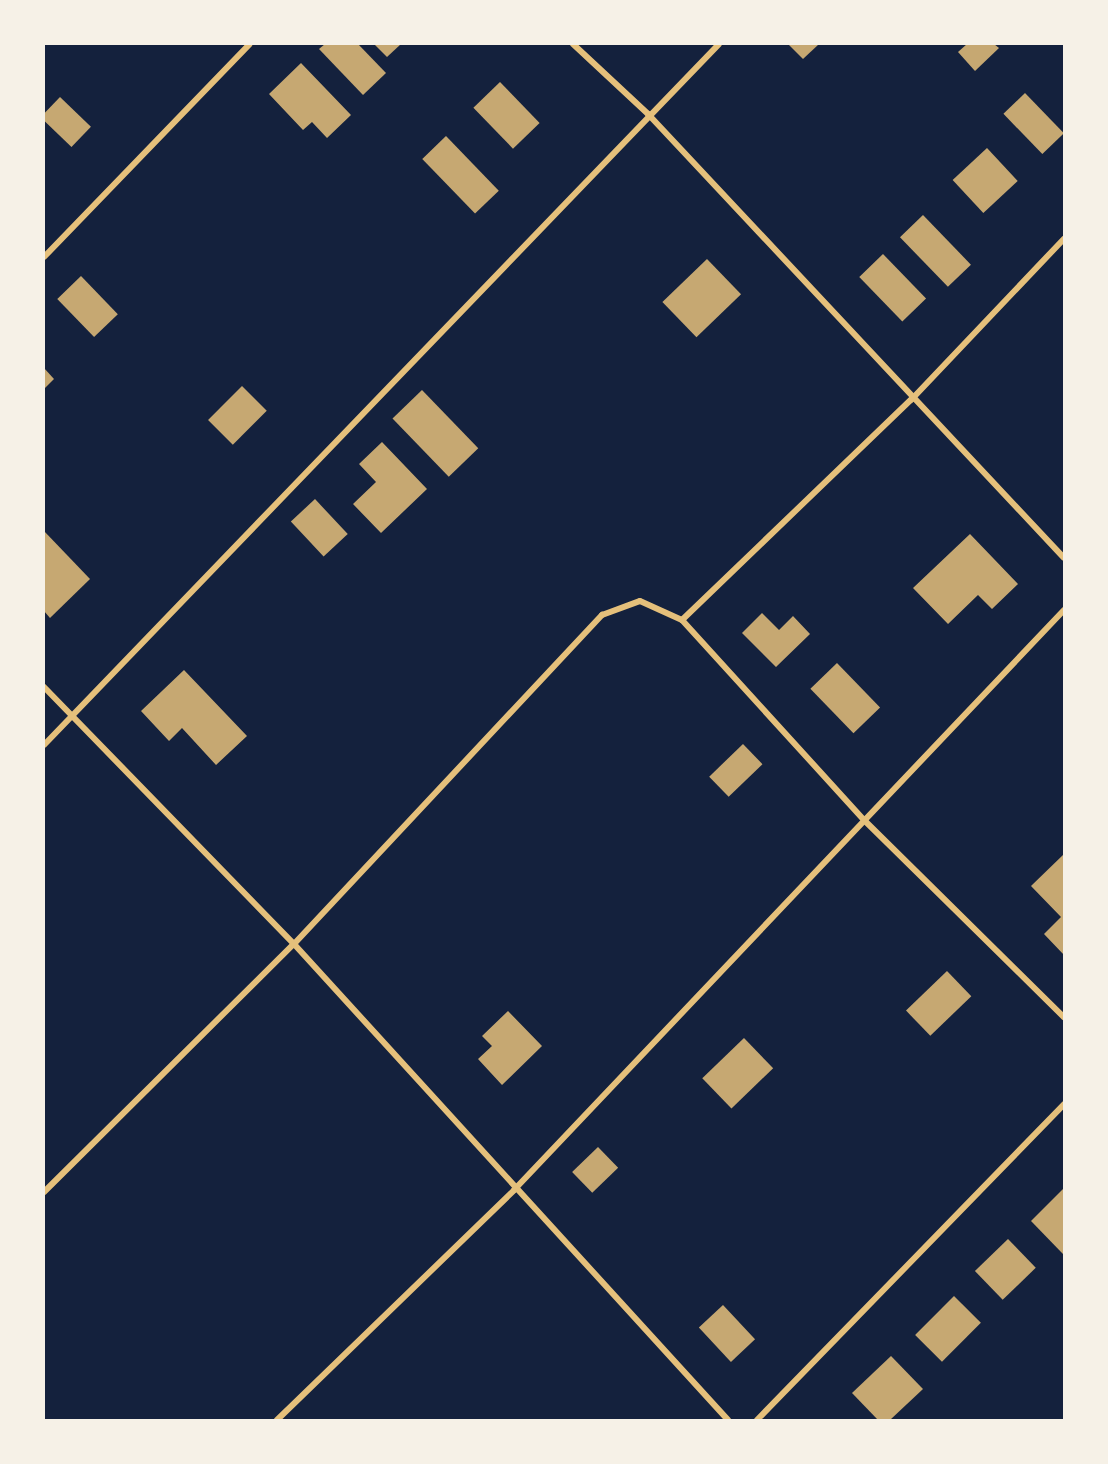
<!DOCTYPE html>
<html>
<head>
<meta charset="utf-8">
<style>
	body { margin:0 }
	#map { position:relative; width:1108px; height:1464px; overflow:hidden; background:#14213d; font-family:"Archivo Narrow",sans-serif }
	div>[style] { position:absolute }
	.building>* { inset:0; background:#c6a872; transform-origin:0 0 }
	.minor>* { height:6px; margin:-3px; padding:0 3px; transform-origin:3px; border-radius:3px; background:#e5c07b }
	span { translate:-50% -50%; white-space:nowrap; text-align:center; line-height:1.15; -webkit-text-stroke:4.5px #f6f1e7; paint-order:stroke }
	.frame { position:absolute; inset:0; border:45px solid #f6f1e7; pointer-events:none }
</style>
</head>
<body>
<div id="map">
	<div class="building">
		<div style="clip-path:polygon(325px 44px,358px 44px,386px 73px,363px 95px,319px 49px)"></div>
		<div style="clip-path:polygon(374px 44px,401px 44px,387px 57px)"></div>
		<div style="clip-path:polygon(788px 44px,819px 44px,803px 59px)"></div>
		<div style="clip-path:polygon(967px 44px,994px 44px,999px 48px,975px 71px,958px 52px)"></div>
		<div style="clip-path:polygon(301px 63px,351px 115px,327px 138px,312px 122px,303px 130px,269px 94px)"></div>
		<div style="left:500px;top:82px;width:57px;height:37px;rotate:46deg"></div>
		<div style="left:1025px;top:93px;width:56px;height:30px;rotate:46deg"></div>
		<div style="left:60px;top:97px;width:43px;height:28px;rotate:44deg"></div>
		<div style="left:446px;top:136px;width:76px;height:33px;rotate:46deg"></div>
		<div style="left:987px;top:148px;width:45px;height:47px;rotate:47deg"></div>
		<div style="left:923px;top:215px;width:69px;height:32px;rotate:46deg"></div>
		<div style="left:883px;top:254px;width:62px;height:33px;rotate:46deg"></div>
		<div style="left:707px;top:259px;width:49px;height:62px;rotate:46deg"></div>
		<div style="left:81px;top:276px;width:53px;height:33px;rotate:46deg"></div>
		<div style="clip-path:polygon(44px 368px,54px 379px,44px 389px)"></div>
		<div style="left:242px;top:386px;width:35px;height:48px;rotate:45deg"></div>
		<div style="left:422px;top:390px;width:81px;height:41px;rotate:46deg"></div>
		<div style="clip-path:polygon(382px 442px,427px 489px,381px 533px,353px 504px,376px 482px,359px 464px)"></div>
		<div style="left:315px;top:499px;width:48px;height:33px;rotate:47deg"></div>
		<div style="clip-path:polygon(44px 531px,90px 579px,50px 618px,44px 611px)"></div>
		<div style="clip-path:polygon(970px 534px,1018px 584px,992px 609px,978px 595px,948px 624px,913px 588px)"></div>
		<div style="clip-path:polygon(762px 613px,779px 630px,793px 616px,810px 634px,776px 667px,742px 633px)"></div>
		<div style="left:837px;top:663px;width:62px;height:37px;rotate:46deg"></div>
		<div style="clip-path:polygon(184px 670px,247px 736px,216px 765px,182px 728px,169px 741px,141px 711px)"></div>
		<div style="left:743px;top:744px;width:28px;height:47px;rotate:46deg"></div>
		<div style="clip-path:polygon(1064px 854px,1064px 955px,1044px 934px,1061px 917px,1031px 886px)"></div>
		<div style="left:947px;top:971px;width:35px;height:57px;rotate:46deg"></div>
		<div style="clip-path:polygon(508px 1011px,542px 1046px,502px 1085px,478px 1059px,492px 1046px,482px 1036px)"></div>
		<div style="left:744px;top:1038px;width:42px;height:58px;rotate:46deg"></div>
		<div style="left:598px;top:1147px;width:29px;height:36px;rotate:46deg"></div>
		<div style="clip-path:polygon(1064px 1188px,1064px 1253px,1063px 1254px,1031px 1221px)"></div>
		<div style="left:1008px;top:1239px;width:40px;height:46px;rotate:46deg"></div>
		<div style="left:954px;top:1296px;width:38px;height:55px;rotate:45deg"></div>
		<div style="left:723px;top:1305px;width:47px;height:33px;rotate:47deg"></div>
		<div style="clip-path:polygon(891px 1356px,923px 1389px,890px 1420px,878px 1420px,852px 1393px)"></div>
	</div>
	<div class="minor">
		<div style="left:573px;top:44px;width:103px;rotate:43deg"></div>
		<div style="left:648px;top:114px;width:608px;rotate:46.86deg"></div>
		<div style="left:44px;top:257px;width:296px;rotate:-46deg"></div>
		<div style="left:682px;top:620px;width:270px;rotate:47.7deg"></div>
		<div style="left:864px;top:820px;width:281px;rotate:44.6deg"></div>
		<div style="left:44px;top:687px;width:359px;rotate:45.8deg"></div>
		<div style="left:294px;top:944px;width:644px;rotate:47.64deg"></div>
		<div style="left:44px;top:745px;width:973px;rotate:-46.08deg"></div>
		<div style="left:44px;top:1192px;width:352px;rotate:-44.8deg"></div>
		<div style="left:294px;top:944px;width:451px;rotate:-46.9deg"></div>
		<div style="left:602px;top:615px;width:40px;rotate:-20.2deg"></div>
		<div style="left:640px;top:601px;width:46px;rotate:24.3deg"></div>
		<div style="left:682px;top:620px;width:318px;rotate:-43.9deg"></div>
		<div style="left:911px;top:400px;width:222px;rotate:-46.5deg"></div>
		<div style="left:277px;top:1420px;width:330px;rotate:-44.1deg"></div>
		<div style="left:514px;top:1190px;width:799px;rotate:-46.52deg"></div>
		<div style="left:757px;top:1420px;width:441px;rotate:-45.8deg"></div>
	</div>
	<div class="frame"></div>
</div>
</body>
</html>
